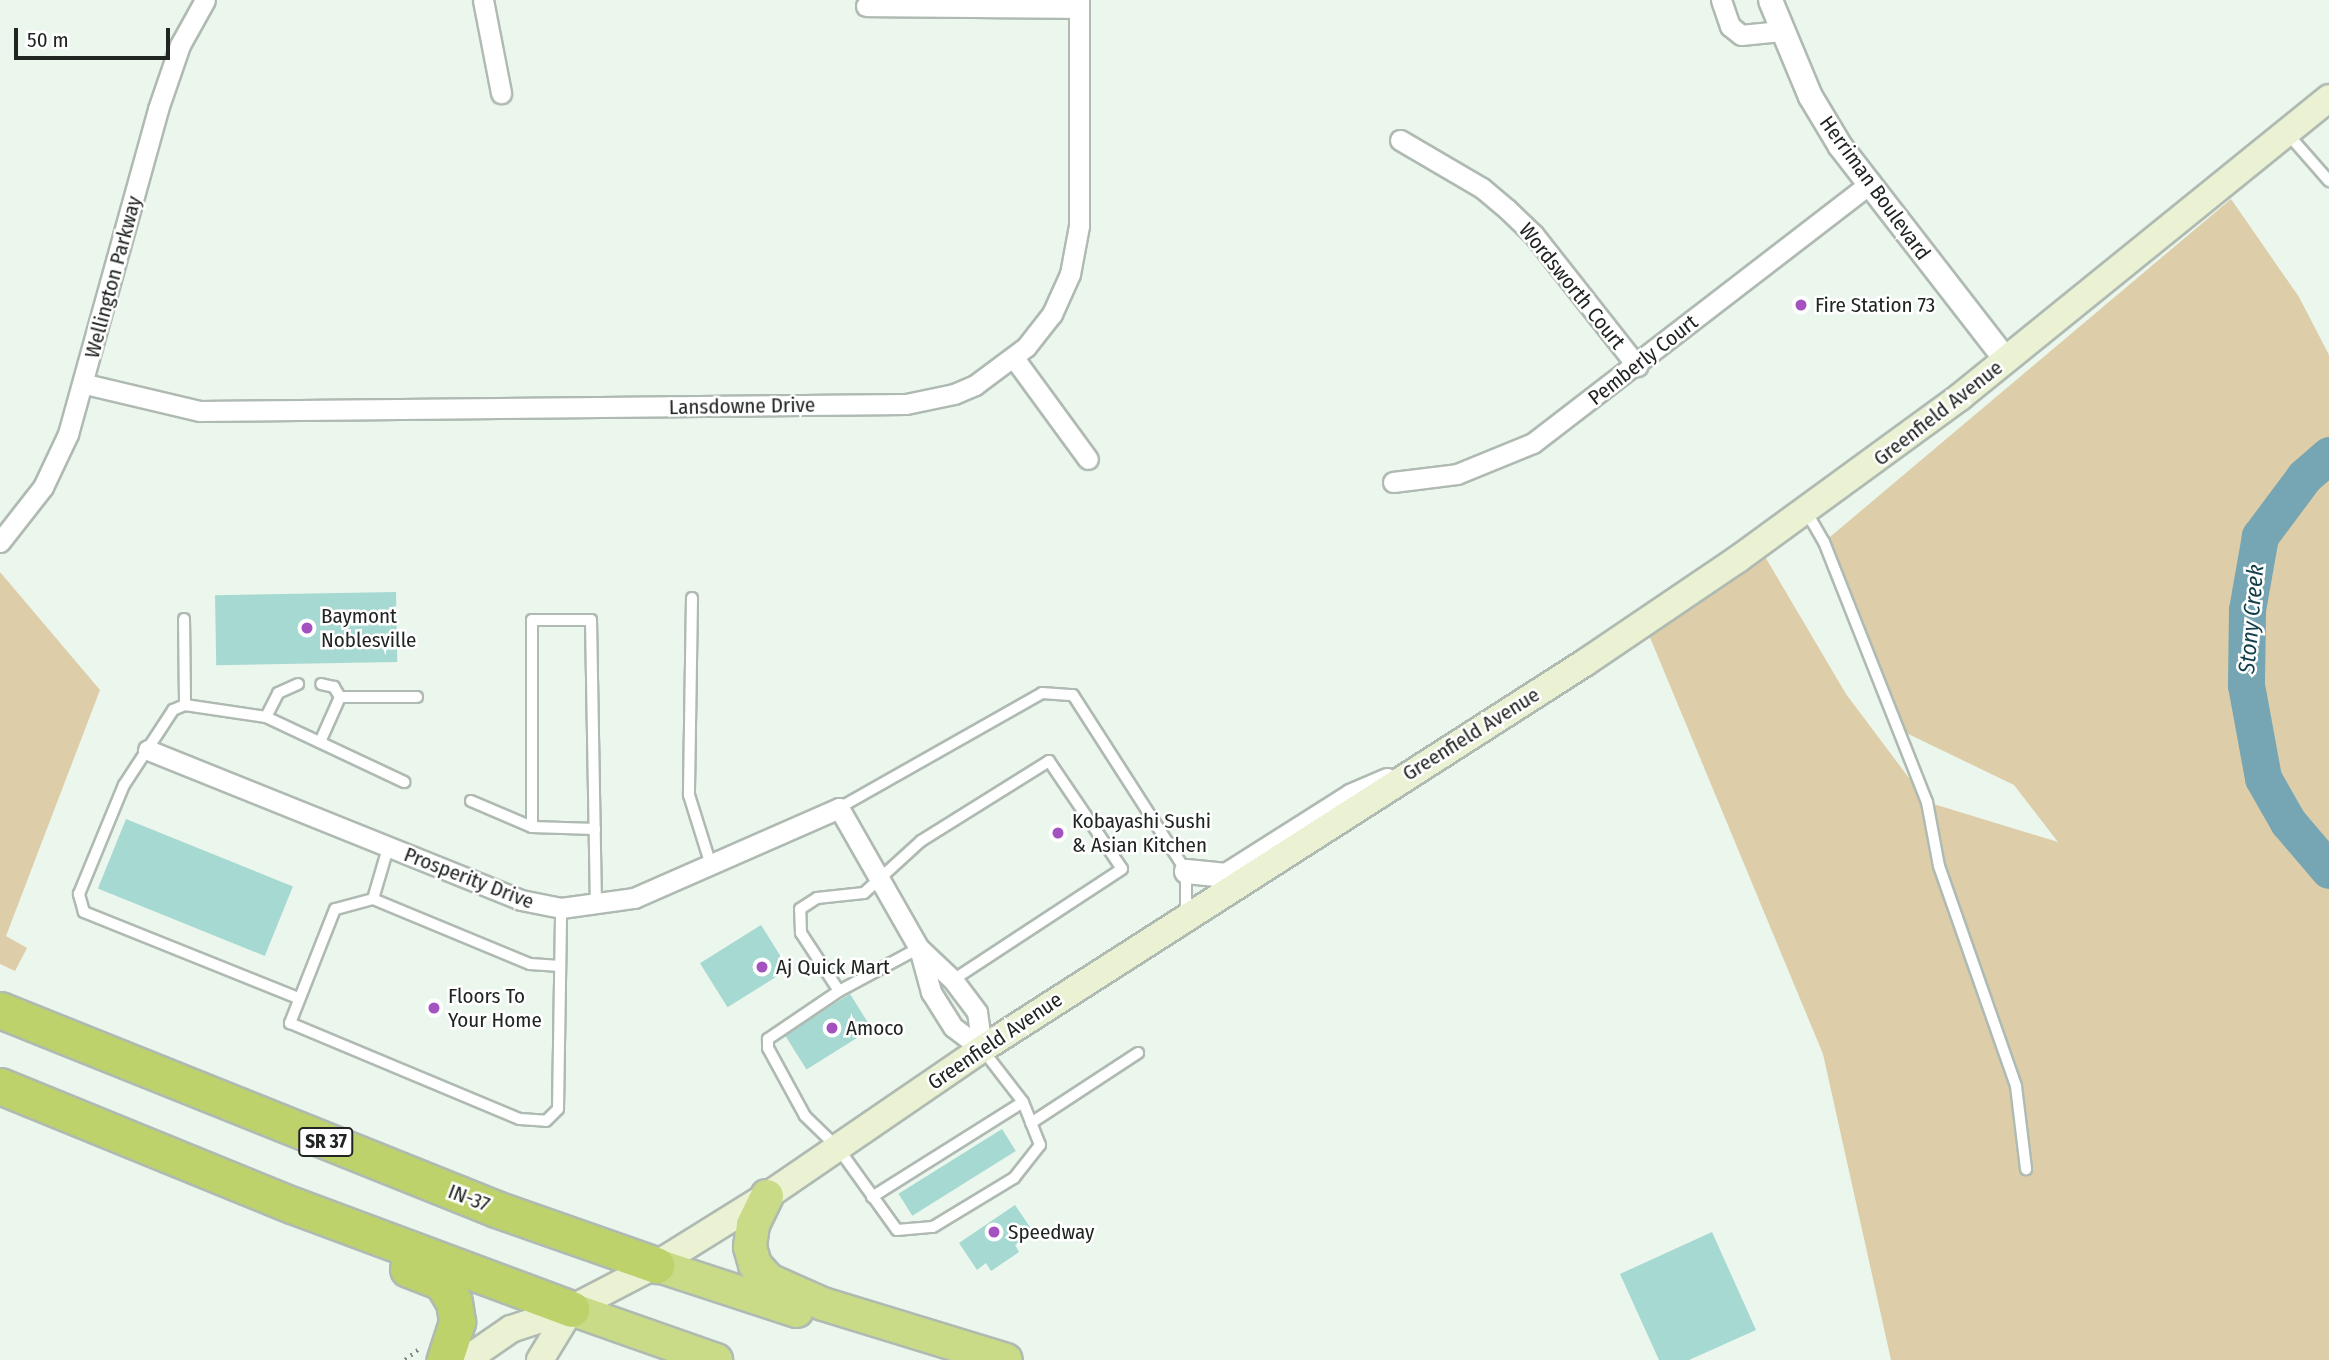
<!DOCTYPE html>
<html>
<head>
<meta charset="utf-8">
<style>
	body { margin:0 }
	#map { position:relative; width:2329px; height:1360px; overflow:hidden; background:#ebf6ed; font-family:"Fira Sans Condensed",sans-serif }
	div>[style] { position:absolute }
	.green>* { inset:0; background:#ddcda9 }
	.river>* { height:37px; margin:-18.5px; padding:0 18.5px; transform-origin:18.5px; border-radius:18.5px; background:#76a5b3 }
	.building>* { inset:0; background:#a6d9d1; transform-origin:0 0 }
	.path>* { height:3.5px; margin-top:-1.75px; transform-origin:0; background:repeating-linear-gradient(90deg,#848b85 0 2px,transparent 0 7px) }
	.roads { filter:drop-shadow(2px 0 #afbab2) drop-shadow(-2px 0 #afbab2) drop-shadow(0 2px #afbab2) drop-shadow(0 -2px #afbab2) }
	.service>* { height:10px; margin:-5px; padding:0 5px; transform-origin:5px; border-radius:5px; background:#fff }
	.minor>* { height:19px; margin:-9.5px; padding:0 9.5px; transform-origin:9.5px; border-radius:9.5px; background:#fff }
	.tertiary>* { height:23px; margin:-11.5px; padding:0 11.5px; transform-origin:11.5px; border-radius:11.5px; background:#fff }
	.secondary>* { height:26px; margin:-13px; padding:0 13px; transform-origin:13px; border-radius:13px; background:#ebf2d3 }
	.trunk>* { height:32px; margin:-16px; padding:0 16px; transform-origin:16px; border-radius:16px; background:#cadb88 }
	.motorway>* { height:35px; margin:-17.5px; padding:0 17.5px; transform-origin:17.5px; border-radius:17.5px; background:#bdd26b }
	.dots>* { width:19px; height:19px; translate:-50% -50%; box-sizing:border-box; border:4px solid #fff; border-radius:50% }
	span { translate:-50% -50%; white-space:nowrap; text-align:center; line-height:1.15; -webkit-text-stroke:5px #fff; paint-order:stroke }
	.shield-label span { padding:2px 5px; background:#fff; border:2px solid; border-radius:5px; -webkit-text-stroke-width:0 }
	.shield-label { font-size:19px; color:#212522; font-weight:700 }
	.street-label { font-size:21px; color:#212522 }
	.poi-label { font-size:21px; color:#212522 }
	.left { translate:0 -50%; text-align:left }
	.water-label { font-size:23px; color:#123e49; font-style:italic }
	.scale { position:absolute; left:14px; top:28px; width:156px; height:32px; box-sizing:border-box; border:4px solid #212522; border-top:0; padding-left:9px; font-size:21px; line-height:24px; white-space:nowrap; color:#212522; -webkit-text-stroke:5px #fff; paint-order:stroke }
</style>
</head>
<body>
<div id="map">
	<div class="green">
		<div style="clip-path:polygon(2231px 199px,2299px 297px,2329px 355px,2329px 1360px,1891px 1360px,1823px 1054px,1649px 635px,1764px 555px,1846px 694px,1927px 802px,2058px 842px,2014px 785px,1898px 729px,1824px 542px)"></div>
		<div style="clip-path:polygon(0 572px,100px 690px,6px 936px,27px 948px,15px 971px,0 964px)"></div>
	</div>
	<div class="river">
		<div style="left:2329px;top:455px;width:33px;rotate:139deg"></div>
		<div style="left:2304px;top:477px;width:74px;rotate:126.7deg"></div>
		<div style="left:2260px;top:536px;width:75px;rotate:100deg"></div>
		<div style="left:2247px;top:610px;width:75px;rotate:90.8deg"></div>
		<div style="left:2246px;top:685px;width:95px;rotate:79.6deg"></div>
		<div style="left:2263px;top:778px;width:51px;rotate:60.4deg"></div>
		<div style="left:2288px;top:822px;width:63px;rotate:49.5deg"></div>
	</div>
	<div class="building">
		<div style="left:396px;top:592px;width:70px;height:181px;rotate:89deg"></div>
		<div style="left:126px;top:819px;width:180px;height:75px;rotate:22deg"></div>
		<div style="left:761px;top:925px;width:52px;height:72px;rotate:58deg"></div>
		<div style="left:850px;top:994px;width:41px;height:77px;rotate:58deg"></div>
		<div style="left:1002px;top:1129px;width:26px;height:122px;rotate:58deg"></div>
		<div style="clip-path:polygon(1015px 1205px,1034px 1233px,1015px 1245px,1019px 1252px,991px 1271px,986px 1263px,977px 1270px,959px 1243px)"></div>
		<div style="clip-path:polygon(1712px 1232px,1756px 1330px,1689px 1360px,1659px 1360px,1620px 1274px)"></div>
	</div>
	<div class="path">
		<div style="left:405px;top:1360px;width:18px;rotate:-38deg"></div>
	</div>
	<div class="roads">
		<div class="service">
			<div style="left:2287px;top:133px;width:64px;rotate:48.8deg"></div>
			<div style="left:1806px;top:511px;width:36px;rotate:60deg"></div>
			<div style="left:1824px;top:542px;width:280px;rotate:68.4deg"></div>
			<div style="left:1927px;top:802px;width:65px;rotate:79.4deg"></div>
			<div style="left:1939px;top:866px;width:233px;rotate:70.7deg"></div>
			<div style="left:2016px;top:1086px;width:84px;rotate:83.1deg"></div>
			<div style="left:692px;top:598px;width:197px;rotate:90.9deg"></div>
			<div style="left:689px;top:795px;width:73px;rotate:72.6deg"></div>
			<div style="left:184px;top:619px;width:86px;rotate:89.3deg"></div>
			<div style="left:340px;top:697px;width:77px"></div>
			<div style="left:266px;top:717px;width:27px;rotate:-63deg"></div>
			<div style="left:278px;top:693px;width:22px;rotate:-24deg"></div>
			<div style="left:320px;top:742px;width:49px;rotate:-66deg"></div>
			<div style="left:340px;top:697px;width:12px;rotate:-121deg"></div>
			<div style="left:334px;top:687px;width:13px;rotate:-167deg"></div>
			<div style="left:471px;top:801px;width:66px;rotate:23.1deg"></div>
			<div style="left:839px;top:808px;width:233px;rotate:-29.5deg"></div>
			<div style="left:1042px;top:693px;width:31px;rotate:4deg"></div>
			<div style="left:1073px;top:695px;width:209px;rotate:57.3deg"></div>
			<div style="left:1186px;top:871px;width:43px;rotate:90deg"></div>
			<div style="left:595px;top:829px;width:63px;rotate:-178.2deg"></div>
			<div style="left:532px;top:827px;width:207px;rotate:-90deg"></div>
			<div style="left:532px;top:620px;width:59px"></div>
			<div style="left:591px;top:620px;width:286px;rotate:89deg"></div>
			<div style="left:388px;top:848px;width:53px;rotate:106.4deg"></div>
			<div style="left:373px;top:899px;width:39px;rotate:165deg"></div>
			<div style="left:335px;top:909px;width:123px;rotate:111.5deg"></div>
			<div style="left:290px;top:1023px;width:249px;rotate:22.7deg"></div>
			<div style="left:520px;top:1119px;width:26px;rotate:4deg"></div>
			<div style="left:546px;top:1121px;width:17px;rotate:-45deg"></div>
			<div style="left:558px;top:1109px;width:201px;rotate:-89.1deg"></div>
			<div style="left:373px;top:899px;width:170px;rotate:22.5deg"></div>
			<div style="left:530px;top:964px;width:30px;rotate:4deg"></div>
			<div style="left:919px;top:948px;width:91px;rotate:151.7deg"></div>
			<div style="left:839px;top:991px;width:86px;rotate:145.9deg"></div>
			<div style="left:768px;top:1039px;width:9px;rotate:90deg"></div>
			<div style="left:768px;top:1048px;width:77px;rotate:61.4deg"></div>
			<div style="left:805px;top:1116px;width:46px;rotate:44.1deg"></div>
			<div style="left:838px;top:1148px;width:101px;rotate:54.3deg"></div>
			<div style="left:897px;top:1230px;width:36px;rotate:-5deg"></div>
			<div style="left:933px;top:1227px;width:95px;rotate:-31.2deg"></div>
			<div style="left:1014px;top:1178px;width:42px;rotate:-51.8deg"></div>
			<div style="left:1040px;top:1145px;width:46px;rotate:-111.6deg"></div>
			<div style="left:1023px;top:1102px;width:67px;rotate:-127.7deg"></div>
			<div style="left:839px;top:991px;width:69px;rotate:-123.2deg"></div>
			<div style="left:801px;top:933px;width:24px;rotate:-92deg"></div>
			<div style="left:800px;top:909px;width:20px;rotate:-33deg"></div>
			<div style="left:817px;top:898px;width:47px;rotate:-6.1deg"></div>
			<div style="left:864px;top:893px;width:77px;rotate:-42.4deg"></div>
			<div style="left:921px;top:841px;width:151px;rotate:-32deg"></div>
			<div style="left:1049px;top:761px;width:130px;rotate:55.9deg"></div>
			<div style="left:1122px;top:869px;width:202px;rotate:146.7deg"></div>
			<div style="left:298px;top:998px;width:231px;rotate:-158.1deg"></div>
			<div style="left:84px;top:912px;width:19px;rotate:-106deg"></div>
			<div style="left:79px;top:894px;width:118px;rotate:-67.6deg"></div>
			<div style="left:124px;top:785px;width:90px;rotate:-56.8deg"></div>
			<div style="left:173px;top:710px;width:13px;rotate:-23deg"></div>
			<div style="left:185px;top:705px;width:82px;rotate:8.4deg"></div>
			<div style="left:266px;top:717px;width:153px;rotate:25.2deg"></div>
			<div style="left:1031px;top:1123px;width:128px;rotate:-33.2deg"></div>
			<div style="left:872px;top:1197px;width:178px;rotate:-32.2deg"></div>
		</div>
		<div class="minor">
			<div style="left:483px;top:0;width:95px;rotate:79deg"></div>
			<div style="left:1721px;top:0;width:28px;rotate:71deg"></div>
			<div style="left:1730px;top:26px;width:14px;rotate:39deg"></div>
			<div style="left:1741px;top:35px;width:40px;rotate:-5.7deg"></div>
			<div style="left:866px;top:6px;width:213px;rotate:0.5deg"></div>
			<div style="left:1400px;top:140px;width:95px;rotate:30.3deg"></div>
			<div style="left:1482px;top:188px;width:33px;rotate:40deg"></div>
			<div style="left:1507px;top:209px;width:37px;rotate:44deg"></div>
			<div style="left:1534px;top:235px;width:167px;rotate:51.8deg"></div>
			<div style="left:1014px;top:358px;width:125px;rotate:53.8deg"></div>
			<div style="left:85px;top:384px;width:117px;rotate:13.3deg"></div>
			<div style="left:199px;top:411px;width:707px;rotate:-0.57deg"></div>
			<div style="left:906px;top:404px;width:49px;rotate:-11.8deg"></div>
			<div style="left:954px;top:394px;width:23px;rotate:-23deg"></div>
			<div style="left:975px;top:385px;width:64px;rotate:-36.7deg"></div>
			<div style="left:1026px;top:347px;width:42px;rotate:-51.8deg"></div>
			<div style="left:1052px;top:314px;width:44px;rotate:-65.8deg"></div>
			<div style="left:1070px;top:274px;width:49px;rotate:-79.4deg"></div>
			<div style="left:1079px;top:226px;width:226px;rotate:-90deg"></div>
			<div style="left:1393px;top:482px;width:64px;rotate:-7.1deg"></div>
			<div style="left:1457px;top:474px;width:82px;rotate:-22.2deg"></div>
			<div style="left:1533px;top:443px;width:423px;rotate:-37.6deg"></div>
			<div style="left:0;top:542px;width:70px;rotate:-52deg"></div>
			<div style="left:43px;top:487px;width:59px;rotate:-64.7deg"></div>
			<div style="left:68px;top:434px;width:337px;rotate:-74.5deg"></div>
			<div style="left:158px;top:109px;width:68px;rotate:-71deg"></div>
			<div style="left:180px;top:45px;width:51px;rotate:-60.9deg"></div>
			<div style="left:148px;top:750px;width:402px;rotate:21.9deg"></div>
			<div style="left:521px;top:900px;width:41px;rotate:11.3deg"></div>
			<div style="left:561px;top:908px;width:74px;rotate:-7.8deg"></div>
			<div style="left:634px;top:898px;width:224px;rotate:-23.7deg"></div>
			<div style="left:839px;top:808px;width:161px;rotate:60.3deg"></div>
			<div style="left:919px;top:948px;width:46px;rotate:74.7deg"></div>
			<div style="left:931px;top:992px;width:41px;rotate:57.8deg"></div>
			<div style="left:953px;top:1027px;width:36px;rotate:37deg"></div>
			<div style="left:920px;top:949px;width:45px;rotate:43.2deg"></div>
			<div style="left:953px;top:980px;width:40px;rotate:53deg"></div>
			<div style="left:977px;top:1012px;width:37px;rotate:82deg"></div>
		</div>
		<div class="tertiary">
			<div style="left:1770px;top:0;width:104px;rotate:67.4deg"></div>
			<div style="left:1810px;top:96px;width:58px;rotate:59deg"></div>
			<div style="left:1840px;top:146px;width:271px;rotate:52.2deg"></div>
			<div style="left:1186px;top:871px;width:40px;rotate:5.7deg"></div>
			<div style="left:1226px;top:875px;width:149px;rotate:-32.4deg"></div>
			<div style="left:1352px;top:795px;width:38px;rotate:-23deg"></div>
		</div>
		<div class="secondary">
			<div style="left:466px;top:1360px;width:55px;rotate:-34.6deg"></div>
			<div style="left:511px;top:1329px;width:63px;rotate:-18.4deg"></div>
			<div style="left:571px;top:1309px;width:96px;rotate:-27.4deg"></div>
			<div style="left:656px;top:1265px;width:131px;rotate:-31.9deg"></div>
			<div style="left:767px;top:1196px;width:260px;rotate:-34.4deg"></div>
			<div style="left:982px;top:1049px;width:717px;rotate:-32.65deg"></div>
			<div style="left:1586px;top:662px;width:184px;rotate:-34.1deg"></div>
			<div style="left:1738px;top:559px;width:275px;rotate:-36.1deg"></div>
			<div style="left:1960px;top:397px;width:475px;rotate:-39deg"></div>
			<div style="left:540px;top:1360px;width:60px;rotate:-58.7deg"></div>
		</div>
		<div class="trunk">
			<div style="left:767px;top:1196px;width:32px;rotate:116deg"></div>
			<div style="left:753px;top:1225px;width:22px;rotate:98deg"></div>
			<div style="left:750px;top:1247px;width:19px;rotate:74deg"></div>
			<div style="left:755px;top:1265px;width:21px;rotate:47deg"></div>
			<div style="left:769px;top:1280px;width:59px;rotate:24deg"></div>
			<div style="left:823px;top:1304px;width:191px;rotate:17deg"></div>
			<div style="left:656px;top:1265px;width:148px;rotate:18.1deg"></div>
			<div style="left:571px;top:1309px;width:154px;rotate:19.4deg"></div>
		</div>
		<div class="motorway">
			<div style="left:0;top:1010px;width:534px;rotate:21.86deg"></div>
			<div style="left:496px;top:1209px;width:170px;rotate:19.3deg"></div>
			<div style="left:0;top:1086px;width:315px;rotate:22.2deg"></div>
			<div style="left:292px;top:1205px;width:298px;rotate:20.4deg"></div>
			<div style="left:408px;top:1269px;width:36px;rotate:21deg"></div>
			<div style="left:442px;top:1282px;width:23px;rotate:59deg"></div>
			<div style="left:454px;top:1302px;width:20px;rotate:81deg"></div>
			<div style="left:457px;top:1322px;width:40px;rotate:108deg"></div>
		</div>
	</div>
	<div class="dots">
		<div style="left:1801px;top:305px;background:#a552c1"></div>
		<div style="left:307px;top:628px;background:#a552c1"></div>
		<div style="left:1058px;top:833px;background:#a552c1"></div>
		<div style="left:762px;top:967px;background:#a552c1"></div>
		<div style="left:434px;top:1008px;background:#a552c1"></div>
		<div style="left:832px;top:1028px;background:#a552c1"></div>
		<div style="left:994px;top:1232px;background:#a552c1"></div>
	</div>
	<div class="shield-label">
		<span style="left:326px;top:1142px">SR 37</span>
	</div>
	<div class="street-label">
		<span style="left:1875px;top:188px;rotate:54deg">Herriman Boulevard</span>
		<span style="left:113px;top:277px;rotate:-75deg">Wellington Parkway</span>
		<span style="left:1572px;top:286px;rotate:51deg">Wordsworth Court</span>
		<span style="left:1643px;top:360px;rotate:-38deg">Pemberly Court</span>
		<span style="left:742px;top:406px;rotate:-1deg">Lansdowne Drive</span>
		<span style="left:1938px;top:413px;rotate:-38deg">Greenfield Avenue</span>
		<span style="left:1471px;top:734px;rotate:-32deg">Greenfield Avenue</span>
		<span style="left:469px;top:878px;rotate:21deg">Prosperity Drive</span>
		<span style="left:995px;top:1041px;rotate:-34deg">Greenfield Avenue</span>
		<span style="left:469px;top:1198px;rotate:21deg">IN-37</span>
	</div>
	<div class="poi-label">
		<span class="left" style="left:1815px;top:305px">Fire Station 73</span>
		<span class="left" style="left:321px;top:628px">Baymont<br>Noblesville</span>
		<span class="left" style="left:1072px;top:833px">Kobayashi Sushi<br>&amp; Asian Kitchen</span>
		<span class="left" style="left:776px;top:967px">Aj Quick Mart</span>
		<span class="left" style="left:448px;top:1008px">Floors To<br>Your Home</span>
		<span class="left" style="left:846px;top:1028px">Amoco</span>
		<span class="left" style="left:1008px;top:1232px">Speedway</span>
	</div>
	<div class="water-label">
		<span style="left:2251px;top:619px;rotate:-85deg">Stony Creek</span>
	</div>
	<div class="scale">50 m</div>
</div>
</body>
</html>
